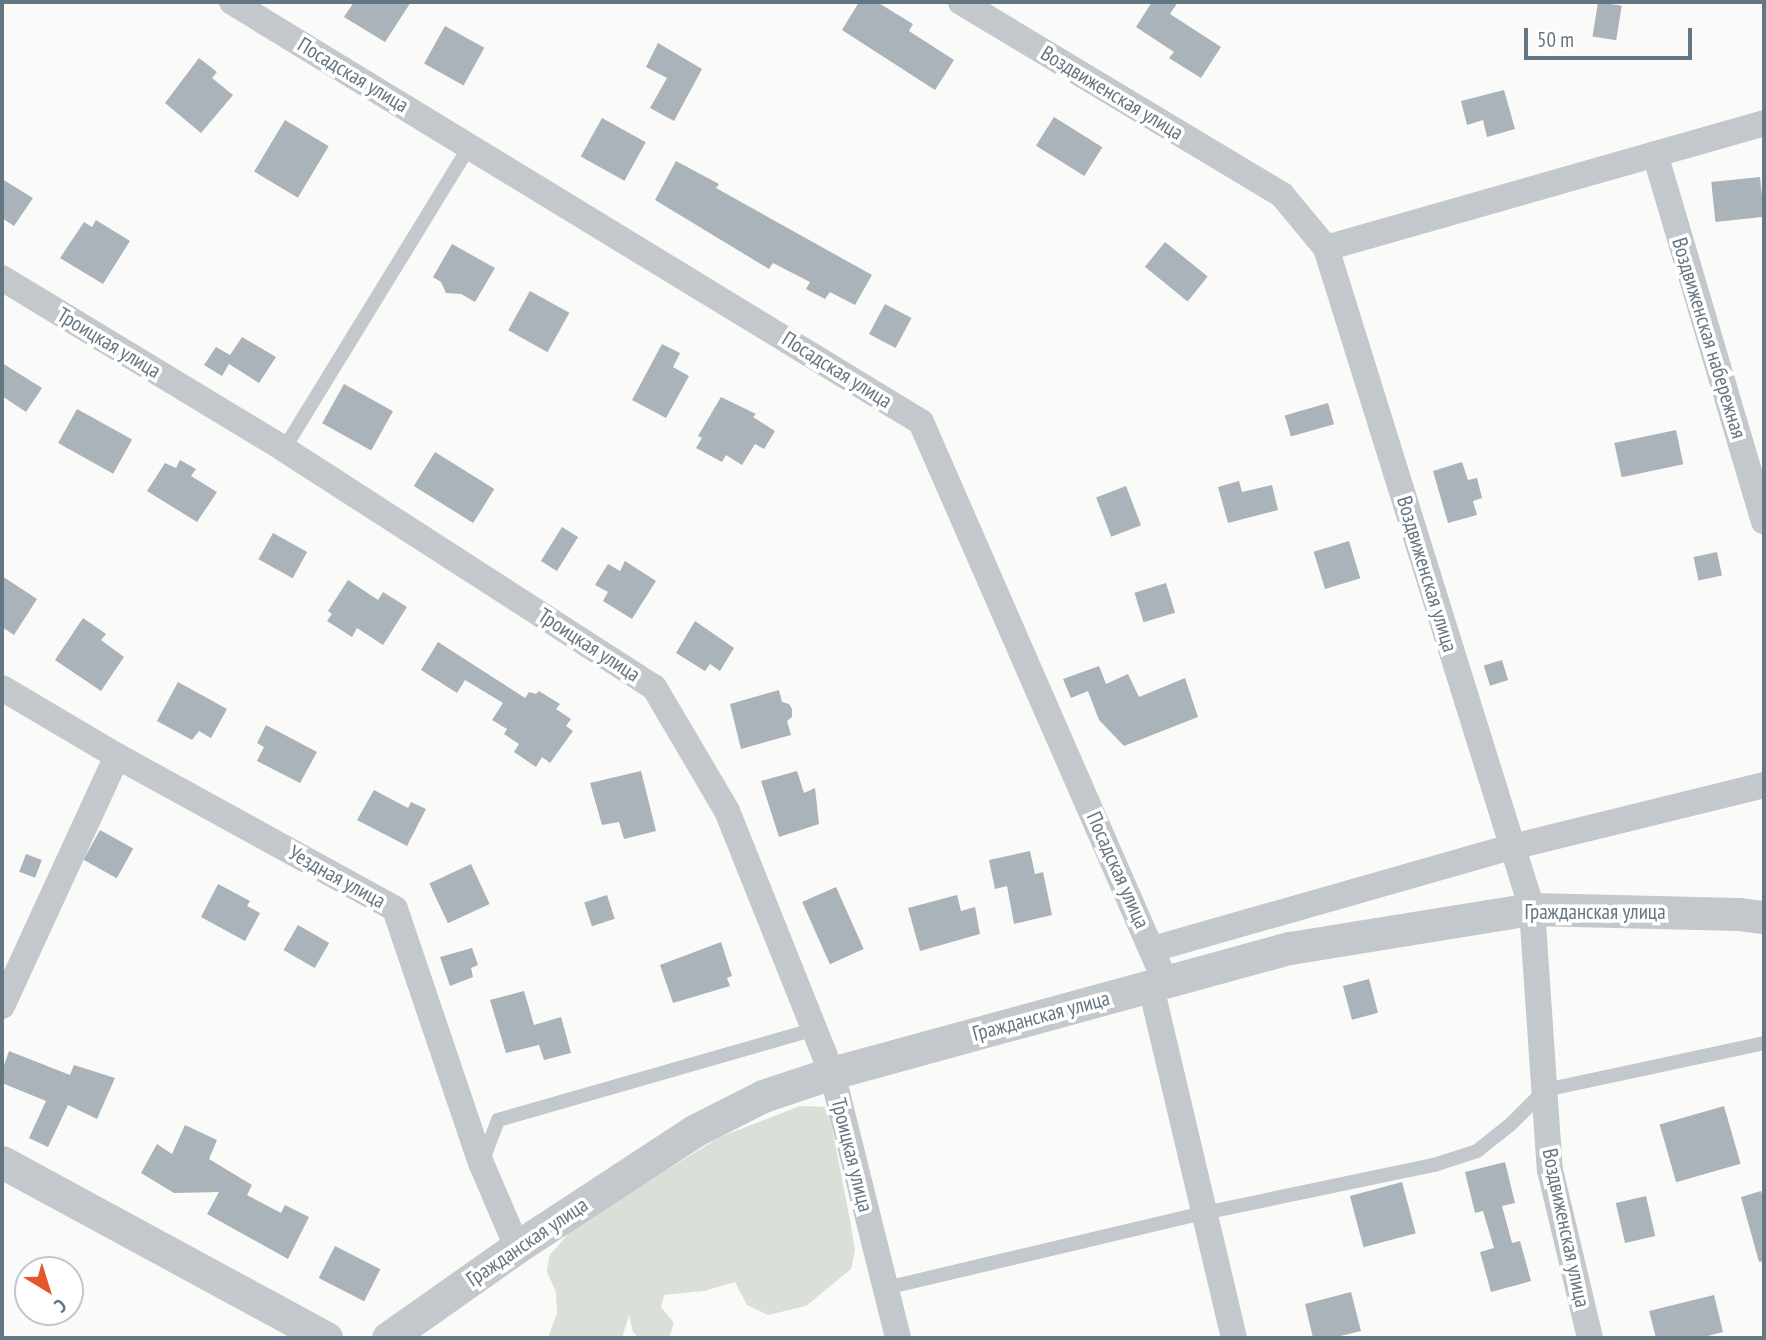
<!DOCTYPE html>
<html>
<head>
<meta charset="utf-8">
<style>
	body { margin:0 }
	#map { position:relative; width:1766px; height:1340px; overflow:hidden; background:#fafaf8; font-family:"PT Sans Narrow",sans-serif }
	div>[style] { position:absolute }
	.green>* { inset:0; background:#dadfd7 }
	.building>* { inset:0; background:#aab3b9; transform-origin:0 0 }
	.service>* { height:14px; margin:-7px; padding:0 7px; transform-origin:7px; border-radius:7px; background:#c3c8cc }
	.minor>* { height:26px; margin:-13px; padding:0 13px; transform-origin:13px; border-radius:13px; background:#c3c8cc }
	.tertiary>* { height:33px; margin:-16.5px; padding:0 16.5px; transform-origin:16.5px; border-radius:16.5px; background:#c3c8cc }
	span { translate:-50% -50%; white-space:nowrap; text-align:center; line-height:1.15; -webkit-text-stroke:7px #fff; paint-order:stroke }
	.street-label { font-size:21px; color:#657683 }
	.frame { position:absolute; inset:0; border:4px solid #657683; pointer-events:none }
	.north { position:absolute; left:14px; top:1256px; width:70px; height:70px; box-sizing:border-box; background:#fff; border:2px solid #c1c8cd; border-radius:50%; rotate:142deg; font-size:19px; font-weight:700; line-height:28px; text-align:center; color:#657683 }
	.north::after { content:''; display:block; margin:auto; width:24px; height:32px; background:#e4572e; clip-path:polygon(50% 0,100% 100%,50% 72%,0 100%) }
	.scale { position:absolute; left:1524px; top:28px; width:168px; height:32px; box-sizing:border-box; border:4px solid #657683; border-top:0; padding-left:9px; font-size:21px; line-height:24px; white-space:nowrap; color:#657683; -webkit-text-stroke:5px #fff; paint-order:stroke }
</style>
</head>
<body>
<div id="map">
	<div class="green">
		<div style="clip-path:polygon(800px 1106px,828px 1107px,851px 1225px,855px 1251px,851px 1269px,806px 1306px,768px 1315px,747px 1305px,735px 1282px,704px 1291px,664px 1295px,661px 1307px,674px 1323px,669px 1338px,639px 1338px,633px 1332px,629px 1315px,622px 1338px,548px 1338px,557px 1313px,556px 1292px,547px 1272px,549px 1256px,574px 1227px,720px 1137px)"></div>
	</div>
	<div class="building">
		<div style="clip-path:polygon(354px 2px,411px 2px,385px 42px,344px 17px)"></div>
		<div style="clip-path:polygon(859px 2px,877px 2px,913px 24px,909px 31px,954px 60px,935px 90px,842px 30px)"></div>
		<div style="clip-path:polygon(1152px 2px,1178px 2px,1170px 14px,1221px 47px,1201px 78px,1169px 58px,1174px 52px,1136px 27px)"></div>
		<div style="left:1598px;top:2px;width:24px;height:35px;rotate:9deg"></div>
		<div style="left:445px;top:26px;width:45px;height:43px;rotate:29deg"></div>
		<div style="clip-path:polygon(658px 43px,702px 69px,674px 121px,650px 108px,667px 78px,646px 67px)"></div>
		<div style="clip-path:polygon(199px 58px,217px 72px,212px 78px,233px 95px,201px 133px,165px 103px)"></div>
		<div style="clip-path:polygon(1504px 90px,1515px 129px,1487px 137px,1483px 120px,1467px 125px,1461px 101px)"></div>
		<div style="left:1054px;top:117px;width:57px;height:34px;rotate:32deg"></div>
		<div style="left:602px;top:118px;width:50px;height:44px;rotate:29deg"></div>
		<div style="left:285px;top:120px;width:51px;height:60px;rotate:31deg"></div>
		<div style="clip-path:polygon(676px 161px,719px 184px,716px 188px,872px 275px,855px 305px,830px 292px,825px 299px,806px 289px,810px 282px,773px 263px,769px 269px,655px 200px)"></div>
		<div style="left:1760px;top:177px;width:40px;height:49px;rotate:84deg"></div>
		<div style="clip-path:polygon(2px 179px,33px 198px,14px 226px,2px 218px)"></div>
		<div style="clip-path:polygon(96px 220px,130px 241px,103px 284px,60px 258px,84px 222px,92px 227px)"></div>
		<div style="left:1165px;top:242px;width:55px;height:32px;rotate:39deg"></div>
		<div style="clip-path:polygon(452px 244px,495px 268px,475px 302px,461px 294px,446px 293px,441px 282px,433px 277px)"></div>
		<div style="left:530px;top:291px;width:45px;height:45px;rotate:29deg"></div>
		<div style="left:885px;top:304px;width:30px;height:34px;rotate:28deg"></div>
		<div style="clip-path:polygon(242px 337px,276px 357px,259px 383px,229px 364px,222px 376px,204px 365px,216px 347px,230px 355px)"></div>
		<div style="clip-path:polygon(662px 344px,680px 353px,673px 367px,689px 376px,666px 418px,632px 400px)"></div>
		<div style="clip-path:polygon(2px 363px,42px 388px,26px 412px,2px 396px)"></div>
		<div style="left:344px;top:384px;width:56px;height:45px;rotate:29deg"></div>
		<div style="clip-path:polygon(721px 397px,756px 414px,753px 417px,775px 431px,764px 449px,755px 444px,742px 465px,726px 455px,722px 462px,696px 448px,702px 438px,698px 436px)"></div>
		<div style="left:1328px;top:403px;width:22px;height:45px;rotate:74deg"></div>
		<div style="left:77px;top:409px;width:63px;height:39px;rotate:29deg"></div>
		<div style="left:1676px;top:430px;width:35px;height:63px;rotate:78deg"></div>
		<div style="left:435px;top:452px;width:70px;height:40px;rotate:32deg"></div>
		<div style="clip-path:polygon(180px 460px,196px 469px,191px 476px,217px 492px,197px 522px,147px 491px,165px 463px,176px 468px)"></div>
		<div style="clip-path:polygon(1462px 462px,1468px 480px,1477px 478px,1482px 498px,1473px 501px,1477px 515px,1448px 523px,1433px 471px)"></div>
		<div style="clip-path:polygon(1239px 481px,1242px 492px,1272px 485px,1278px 510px,1228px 523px,1218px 487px)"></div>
		<div style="left:1126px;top:486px;width:42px;height:32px;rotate:69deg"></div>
		<div style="left:562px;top:527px;width:19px;height:40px;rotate:32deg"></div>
		<div style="left:273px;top:533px;width:39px;height:30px;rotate:29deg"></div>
		<div style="left:1349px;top:541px;width:39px;height:37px;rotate:73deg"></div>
		<div style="left:1717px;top:552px;width:24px;height:24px;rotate:78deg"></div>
		<div style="clip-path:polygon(625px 561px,656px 581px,632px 619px,603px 601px,608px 592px,595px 585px,608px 564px,620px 571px)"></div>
		<div style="clip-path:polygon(2px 576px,37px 599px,14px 635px,2px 627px)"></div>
		<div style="clip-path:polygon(348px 580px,378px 600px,383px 592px,407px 607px,383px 645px,357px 628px,352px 637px,327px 621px,332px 614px,328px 611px)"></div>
		<div style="left:1166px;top:583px;width:31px;height:33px;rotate:73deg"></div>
		<div style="clip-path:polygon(83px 618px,106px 634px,101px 640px,124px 657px,101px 691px,55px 660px)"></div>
		<div style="clip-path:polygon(695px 621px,734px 648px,720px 671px,710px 664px,705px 671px,676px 653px)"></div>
		<div style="clip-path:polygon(438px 642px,525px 698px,529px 692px,536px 694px,539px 691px,560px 704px,556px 709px,571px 719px,566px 726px,573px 731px,550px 763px,542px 757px,536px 767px,514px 752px,519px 744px,504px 734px,507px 729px,492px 720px,503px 703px,465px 680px,457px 693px,421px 670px)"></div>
		<div style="left:1502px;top:660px;width:21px;height:19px;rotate:73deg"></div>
		<div style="clip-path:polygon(1099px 666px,1106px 684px,1128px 674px,1139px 697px,1185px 678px,1198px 717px,1124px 746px,1099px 720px,1088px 691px,1071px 698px,1063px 679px)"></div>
		<div style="clip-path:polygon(178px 682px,227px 709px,211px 738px,199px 731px,192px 740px,157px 721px)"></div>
		<div style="clip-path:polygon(779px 690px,782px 702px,789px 704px,792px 709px,792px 717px,787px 721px,791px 735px,741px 749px,730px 704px)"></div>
		<div style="clip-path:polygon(266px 725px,317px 752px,300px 783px,257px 761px,264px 747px,257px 743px)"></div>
		<div style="clip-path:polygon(641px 771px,656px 831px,624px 839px,619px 822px,602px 825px,590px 783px)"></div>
		<div style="clip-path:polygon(797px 771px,804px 793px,815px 788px,819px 824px,779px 837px,761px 781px)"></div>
		<div style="clip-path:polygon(374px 790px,408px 808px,411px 802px,426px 809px,407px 846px,357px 820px)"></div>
		<div style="left:100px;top:830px;width:38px;height:34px;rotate:29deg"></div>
		<div style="clip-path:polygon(1030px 851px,1035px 874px,1043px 872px,1052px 915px,1014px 924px,1007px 886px,995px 889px,989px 860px)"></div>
		<div style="left:26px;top:854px;width:17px;height:19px;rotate:21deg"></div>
		<div style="left:471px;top:864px;width:44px;height:46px;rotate:65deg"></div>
		<div style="clip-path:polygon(218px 884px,250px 901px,247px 906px,260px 913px,245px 941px,201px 917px)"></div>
		<div style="left:836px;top:887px;width:68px;height:37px;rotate:66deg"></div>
		<div style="left:607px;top:895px;width:25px;height:24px;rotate:72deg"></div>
		<div style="clip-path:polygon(957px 895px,961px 911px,975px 907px,980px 934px,920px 951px,908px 908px)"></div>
		<div style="left:298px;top:925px;width:36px;height:29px;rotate:30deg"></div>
		<div style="clip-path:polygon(721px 942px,732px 976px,727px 978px,730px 986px,673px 1003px,660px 965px)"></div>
		<div style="clip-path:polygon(472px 948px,478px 965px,471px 968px,473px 977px,450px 986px,440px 957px)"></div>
		<div style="left:1369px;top:979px;width:35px;height:27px;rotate:75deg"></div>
		<div style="clip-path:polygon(524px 991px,534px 1025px,561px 1017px,571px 1053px,544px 1060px,539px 1045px,506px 1053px,490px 1000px)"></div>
		<div style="clip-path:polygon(9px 1051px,70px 1075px,74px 1065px,115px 1078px,97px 1119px,68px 1105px,48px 1147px,29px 1138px,46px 1101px,2px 1083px,2px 1071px)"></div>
		<div style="left:1724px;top:1106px;width:60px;height:67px;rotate:74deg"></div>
		<div style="clip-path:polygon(185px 1125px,217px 1140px,209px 1159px,252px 1185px,247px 1195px,281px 1213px,285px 1205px,309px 1217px,288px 1259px,207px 1214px,219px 1192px,174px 1193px,141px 1173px,157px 1144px,172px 1154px)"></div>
		<div style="clip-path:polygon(1505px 1162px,1515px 1203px,1502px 1206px,1512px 1243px,1520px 1241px,1531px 1281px,1491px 1292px,1480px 1252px,1494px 1248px,1483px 1211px,1475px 1213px,1465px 1172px)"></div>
		<div style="left:1402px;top:1182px;width:53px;height:54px;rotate:75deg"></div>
		<div style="clip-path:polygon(1761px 1191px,1764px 1203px,1764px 1261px,1759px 1262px,1741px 1197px)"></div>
		<div style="left:1646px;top:1196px;width:41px;height:31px;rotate:77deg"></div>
		<div style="left:335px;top:1246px;width:51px;height:36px;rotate:27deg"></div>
		<div style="clip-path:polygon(1351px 1292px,1361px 1331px,1332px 1338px,1313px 1338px,1305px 1304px)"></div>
		<div style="clip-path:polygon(1714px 1295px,1723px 1332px,1700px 1338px,1656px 1338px,1649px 1311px)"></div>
	</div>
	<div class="service">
		<div style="left:284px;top:449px;width:356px;rotate:-58.5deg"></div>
		<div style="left:483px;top:1160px;width:43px;rotate:-69.4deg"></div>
		<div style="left:498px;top:1120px;width:327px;rotate:-16deg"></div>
		<div style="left:886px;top:1288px;width:327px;rotate:-13.3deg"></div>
		<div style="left:1204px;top:1213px;width:235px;rotate:-11.8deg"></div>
		<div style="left:1434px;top:1165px;width:45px;rotate:-18deg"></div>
		<div style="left:1477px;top:1151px;width:43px;rotate:-38.5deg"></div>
		<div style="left:1511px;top:1124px;width:48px;rotate:-45deg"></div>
		<div style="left:1545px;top:1090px;width:224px;rotate:-12.1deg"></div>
	</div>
	<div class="minor">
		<div style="left:232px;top:2px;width:807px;rotate:31.37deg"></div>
		<div style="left:921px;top:422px;width:610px;rotate:66.42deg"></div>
		<div style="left:961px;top:2px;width:375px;rotate:31deg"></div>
		<div style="left:1282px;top:195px;width:69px;rotate:50.3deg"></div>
		<div style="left:1326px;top:248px;width:692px;rotate:72.69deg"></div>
		<div style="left:1532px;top:909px;width:262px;rotate:86.1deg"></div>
		<div style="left:1550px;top:1170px;width:173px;rotate:76.6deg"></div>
		<div style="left:1655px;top:154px;width:383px;rotate:73.5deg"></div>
		<div style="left:1326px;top:248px;width:455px;rotate:-15.9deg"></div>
		<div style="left:2px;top:278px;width:330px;rotate:31.2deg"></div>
		<div style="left:284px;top:449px;width:440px;rotate:32.8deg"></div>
		<div style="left:654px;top:687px;width:144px;rotate:59.5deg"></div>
		<div style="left:727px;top:811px;width:282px;rotate:68.2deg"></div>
		<div style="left:832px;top:1073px;width:273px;rotate:76deg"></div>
		<div style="left:2px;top:688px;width:134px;rotate:30.6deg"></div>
		<div style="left:117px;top:756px;width:317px;rotate:28.8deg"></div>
		<div style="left:395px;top:909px;width:268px;rotate:71.3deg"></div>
		<div style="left:481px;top:1163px;width:91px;rotate:66.8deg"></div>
		<div style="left:1153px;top:949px;width:373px;rotate:-15.9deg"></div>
		<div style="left:1512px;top:847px;width:260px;rotate:-13.8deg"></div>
		<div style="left:1151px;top:987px;width:361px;rotate:76.7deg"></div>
		<div style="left:2px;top:1006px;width:275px;rotate:-65.3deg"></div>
	</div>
	<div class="tertiary">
		<div style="left:2px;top:1162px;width:369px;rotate:28.5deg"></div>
		<div style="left:388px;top:1338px;width:158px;rotate:-35.2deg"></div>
		<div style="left:517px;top:1247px;width:212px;rotate:-33.2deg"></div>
		<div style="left:694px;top:1131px;width:77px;rotate:-26.9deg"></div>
		<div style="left:763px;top:1096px;width:73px;rotate:-18.4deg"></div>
		<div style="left:832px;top:1073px;width:475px;rotate:-15.3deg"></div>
		<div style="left:1290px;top:948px;width:245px;rotate:-9.2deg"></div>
		<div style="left:1532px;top:909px;width:207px;rotate:1.4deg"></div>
		<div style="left:1739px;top:914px;width:25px;rotate:7deg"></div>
	</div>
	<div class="street-label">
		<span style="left:353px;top:75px;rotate:31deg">Посадская улица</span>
		<span style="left:1112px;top:93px;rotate:31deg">Воздвиженская улица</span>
		<span style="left:1709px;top:338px;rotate:73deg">Воздвиженская набережная</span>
		<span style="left:109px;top:343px;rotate:31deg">Троицкая улица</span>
		<span style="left:837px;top:370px;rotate:32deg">Посадская улица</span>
		<span style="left:1427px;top:574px;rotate:73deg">Воздвиженская улица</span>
		<span style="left:589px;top:645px;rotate:33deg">Троицкая улица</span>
		<span style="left:1118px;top:870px;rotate:66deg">Посадская улица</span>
		<span style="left:337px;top:877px;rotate:29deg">Уездная улица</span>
		<span style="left:1595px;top:912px">Гражданская улица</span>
		<span style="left:1041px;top:1016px;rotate:-15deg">Гражданская улица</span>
		<span style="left:852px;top:1155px;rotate:76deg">Троицкая улица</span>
		<span style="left:1566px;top:1228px;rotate:78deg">Воздвиженская улица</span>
		<span style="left:527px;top:1242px;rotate:-34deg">Гражданская улица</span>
	</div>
	<div class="frame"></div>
	<div class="north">С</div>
	<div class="scale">50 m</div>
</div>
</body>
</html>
